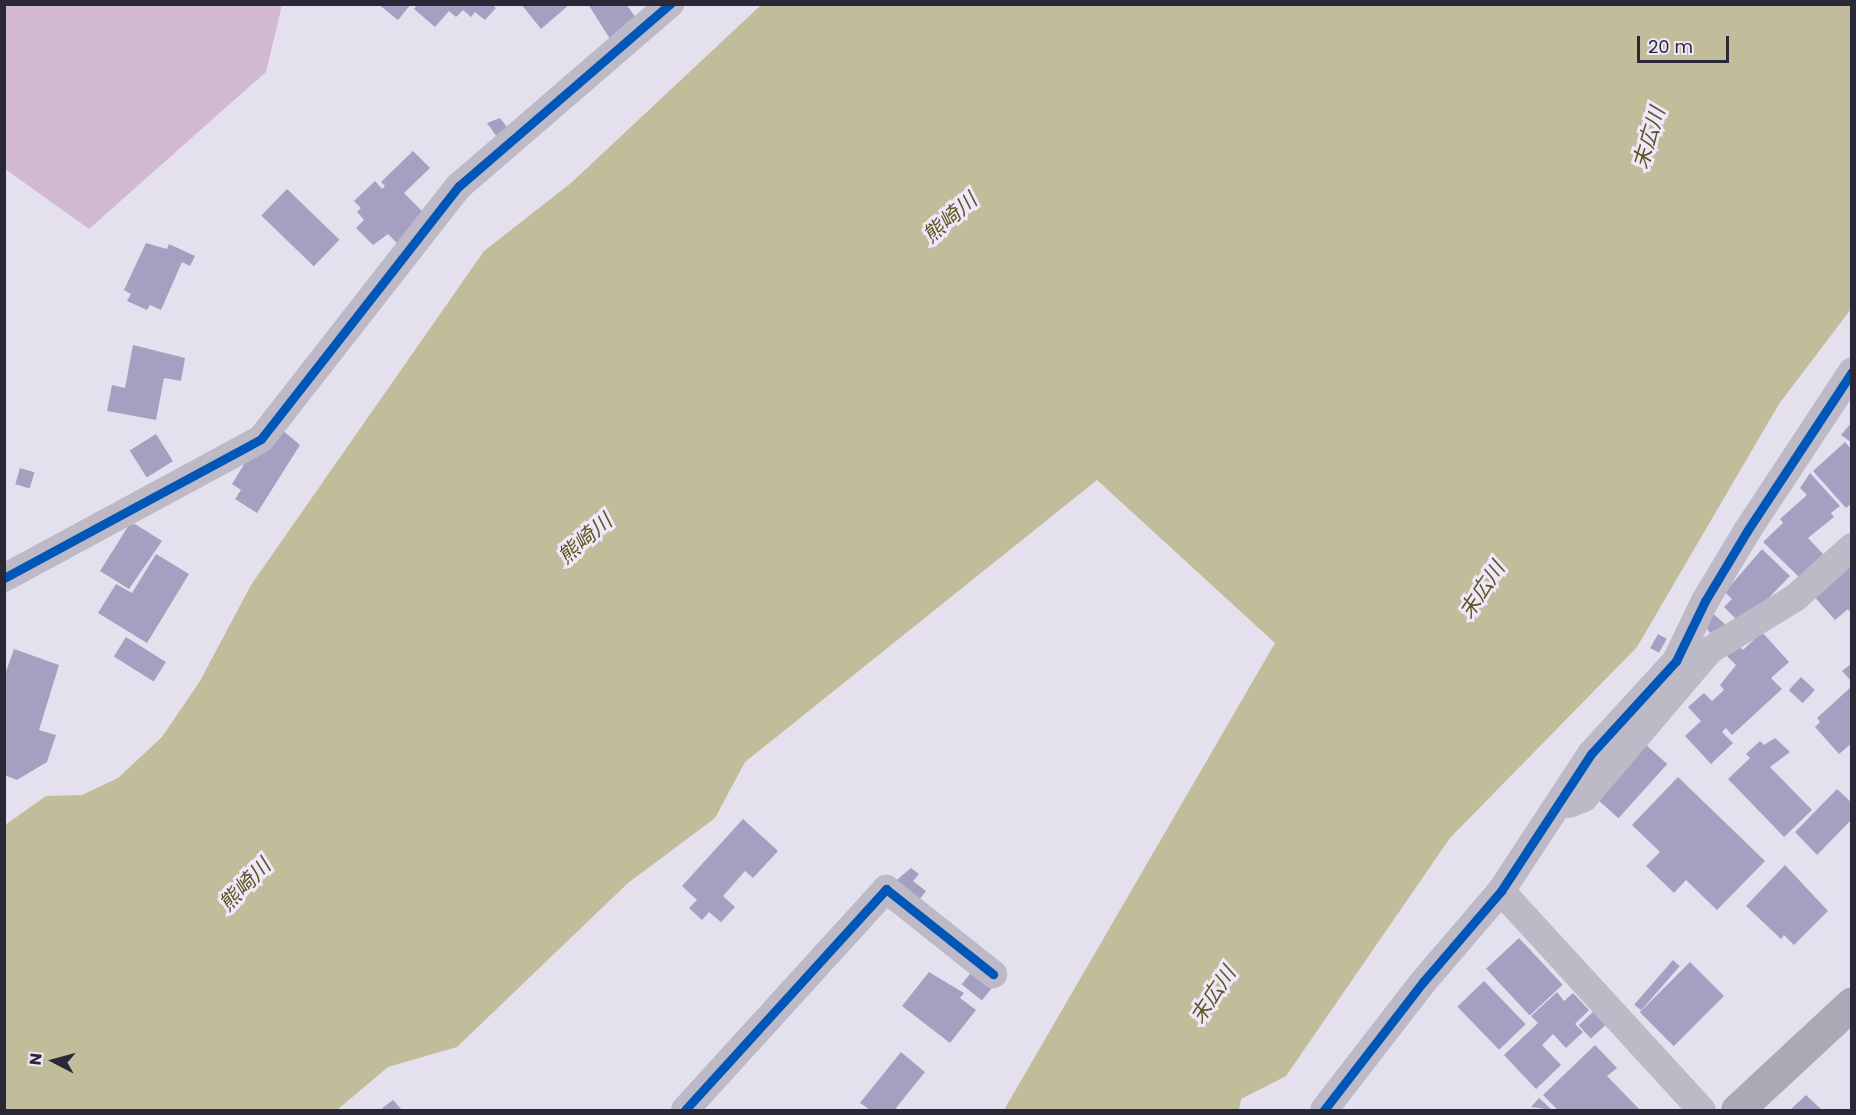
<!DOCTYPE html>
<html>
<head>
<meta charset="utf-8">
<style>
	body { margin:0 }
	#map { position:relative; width:1856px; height:1115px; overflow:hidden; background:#e5e0ed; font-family:Poppins,"Noto Sans JP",sans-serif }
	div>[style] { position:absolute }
	.green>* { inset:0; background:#d2b9d2 }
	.water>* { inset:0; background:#c1bc9a }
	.building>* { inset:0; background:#a5a0c2; transform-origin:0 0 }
	.street>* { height:28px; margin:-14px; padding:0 14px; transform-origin:14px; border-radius:14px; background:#bdb9c6 }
	.primary>* { height:33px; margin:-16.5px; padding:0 16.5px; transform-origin:16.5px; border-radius:16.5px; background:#aca8b6 }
	.cycleway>* { height:9px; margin:-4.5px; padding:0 4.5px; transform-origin:4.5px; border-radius:4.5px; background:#0057b8 }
	span { translate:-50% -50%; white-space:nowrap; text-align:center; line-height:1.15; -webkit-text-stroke:6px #efe7fb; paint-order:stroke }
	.water-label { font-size:21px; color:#5c5619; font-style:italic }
	.frame { position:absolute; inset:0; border:6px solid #2a2737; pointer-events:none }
	.north { position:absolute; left:24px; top:1031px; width:60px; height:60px; -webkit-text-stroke:4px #efe7fb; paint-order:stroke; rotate:276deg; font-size:16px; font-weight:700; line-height:24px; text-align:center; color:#2a2737 }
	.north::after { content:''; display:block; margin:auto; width:21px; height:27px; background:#2a2737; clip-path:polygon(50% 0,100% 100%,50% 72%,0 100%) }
	.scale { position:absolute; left:1637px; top:36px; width:92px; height:27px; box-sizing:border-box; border:3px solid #2a2737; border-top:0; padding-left:8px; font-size:18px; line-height:21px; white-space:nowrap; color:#2a2737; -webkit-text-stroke:4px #efe7fb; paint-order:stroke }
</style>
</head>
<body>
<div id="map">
	<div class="green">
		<div style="clip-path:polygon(5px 4px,282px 4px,282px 5px,266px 72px,89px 229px,5px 169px)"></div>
	</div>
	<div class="water">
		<div style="clip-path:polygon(761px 5px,1851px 5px,1851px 309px,1779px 404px,1637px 647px,1450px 838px,1286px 1076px,1241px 1099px,1239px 1110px,1004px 1110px,1275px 643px,1097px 480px,745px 762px,715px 818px,628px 883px,457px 1047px,388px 1067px,337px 1110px,5px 1110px,5px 825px,46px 796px,82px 795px,118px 778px,162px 737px,200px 681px,251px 585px,484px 251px,571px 183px)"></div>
	</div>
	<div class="building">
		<div style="clip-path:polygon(378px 4px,411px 4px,398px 20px)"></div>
		<div style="clip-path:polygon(418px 4px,492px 5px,496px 8px,485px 20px,475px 12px,471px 17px,463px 10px,456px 17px,449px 11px,435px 27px,414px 9px)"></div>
		<div style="clip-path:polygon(521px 4px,570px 4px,541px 29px)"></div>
		<div style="clip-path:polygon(588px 4px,626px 4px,641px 25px,610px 39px)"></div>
		<div style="clip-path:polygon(500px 118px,513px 135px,502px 144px,487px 123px)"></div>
		<div style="clip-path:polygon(413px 151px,430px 168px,404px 193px,426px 215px,397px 243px,388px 234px,373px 245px,356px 228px,364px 220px,357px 212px,361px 208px,354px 201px,375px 181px,382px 189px,385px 186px,381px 182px)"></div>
		<div style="left:287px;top:189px;width:73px;height:37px;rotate:44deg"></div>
		<div style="clip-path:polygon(146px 243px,167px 249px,169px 244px,195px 256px,190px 266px,182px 262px,161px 310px,150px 305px,147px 310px,127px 301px,131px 294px,124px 290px)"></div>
		<div style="clip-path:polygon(133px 345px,185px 358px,181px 381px,164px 378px,156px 420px,107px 411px,112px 385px,125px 388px)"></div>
		<div style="clip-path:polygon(1852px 422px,1852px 443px,1841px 435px)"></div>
		<div style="clip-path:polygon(275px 424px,300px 445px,257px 513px,235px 499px,241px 490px,232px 484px,268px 425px)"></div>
		<div style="left:156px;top:434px;width:32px;height:31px;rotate:58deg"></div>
		<div style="clip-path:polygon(1845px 442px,1852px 450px,1852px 503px,1846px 508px,1813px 471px)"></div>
		<div style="left:20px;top:468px;width:15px;height:17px;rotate:16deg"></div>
		<div style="clip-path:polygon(1810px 473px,1840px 506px,1831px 513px,1834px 517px,1808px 538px,1823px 554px,1799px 577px,1763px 542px,1783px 523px,1780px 519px,1807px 495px,1800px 488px)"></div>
		<div style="clip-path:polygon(135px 524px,162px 541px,129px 589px,100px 571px,129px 525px)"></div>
		<div style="clip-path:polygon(1762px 549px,1790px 576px,1751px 616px,1738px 621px,1724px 607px,1732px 599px,1725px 592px)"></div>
		<div style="clip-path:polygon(156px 554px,189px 574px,147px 643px,98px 613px,116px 584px,132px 593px)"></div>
		<div style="clip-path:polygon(1852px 559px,1852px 614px,1848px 609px,1835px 620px,1812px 594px)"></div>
		<div style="clip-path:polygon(1709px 610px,1726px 625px,1710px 633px,1704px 624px)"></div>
		<div style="clip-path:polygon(1762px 632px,1789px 662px,1771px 678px,1782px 689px,1732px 735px,1726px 728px,1722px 732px,1733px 743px,1711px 764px,1685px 736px,1701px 721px,1688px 707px,1704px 693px,1712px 701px,1724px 690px,1720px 685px,1736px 665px,1727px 656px,1739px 645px,1743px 650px)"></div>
		<div style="left:1658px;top:634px;width:10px;height:16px;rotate:29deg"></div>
		<div style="left:126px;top:637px;width:47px;height:23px;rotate:32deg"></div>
		<div style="clip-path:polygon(14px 649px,59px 665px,39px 730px,56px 735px,47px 762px,17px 780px,4px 775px,4px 677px)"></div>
		<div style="clip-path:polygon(1852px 663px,1852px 682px,1842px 671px)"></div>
		<div style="left:1801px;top:677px;width:19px;height:18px;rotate:43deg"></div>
		<div style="clip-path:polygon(1852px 686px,1852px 743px,1839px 754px,1815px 727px,1820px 722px,1817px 718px)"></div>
		<div style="clip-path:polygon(1775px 738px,1790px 752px,1770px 767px,1812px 810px,1784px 837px,1728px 779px,1750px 758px,1746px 754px,1760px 741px,1764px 745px)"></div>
		<div style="left:1645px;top:744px;width:30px;height:73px;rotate:42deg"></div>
		<div style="clip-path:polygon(1678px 777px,1765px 861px,1717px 910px,1686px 880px,1674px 893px,1646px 866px,1660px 852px,1632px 825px)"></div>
		<div style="clip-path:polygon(1837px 789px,1852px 803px,1852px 819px,1817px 855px,1795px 832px)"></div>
		<div style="clip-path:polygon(743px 819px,778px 851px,753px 878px,745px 871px,723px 896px,735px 907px,721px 922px,709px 912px,702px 920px,689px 908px,697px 900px,682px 886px)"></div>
		<div style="clip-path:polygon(1785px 865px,1828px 911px,1794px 945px,1784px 935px,1781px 939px,1746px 906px)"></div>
		<div style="clip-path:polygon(911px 868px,919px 874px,913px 881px,926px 891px,916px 904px,892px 884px)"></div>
		<div style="left:1519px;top:938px;width:64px;height:45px;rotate:47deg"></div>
		<div style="left:1673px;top:960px;width:9px;height:59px;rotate:41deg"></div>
		<div style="left:1690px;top:962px;width:48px;height:71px;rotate:45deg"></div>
		<div style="left:978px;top:964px;width:26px;height:26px;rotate:39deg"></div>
		<div style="clip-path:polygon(929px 972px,964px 993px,960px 998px,976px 1010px,950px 1043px,902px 1006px)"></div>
		<div style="left:1484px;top:981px;width:60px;height:37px;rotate:46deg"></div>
		<div style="clip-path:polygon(1557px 992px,1564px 1001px,1573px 993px,1589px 1010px,1575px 1024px,1583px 1032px,1566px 1048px,1553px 1034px,1542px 1045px,1561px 1065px,1536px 1089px,1504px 1055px,1538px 1023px,1531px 1016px)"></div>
		<div style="left:1594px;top:1011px;width:18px;height:21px;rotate:47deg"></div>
		<div style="clip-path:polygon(1595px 1045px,1617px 1068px,1607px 1076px,1640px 1110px,1558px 1110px,1543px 1095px)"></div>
		<div style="clip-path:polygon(901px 1052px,925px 1072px,896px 1108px,898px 1110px,870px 1110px,860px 1103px)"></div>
		<div style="clip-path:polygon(1806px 1095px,1822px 1110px,1790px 1110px)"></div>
		<div style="clip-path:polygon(1539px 1098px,1552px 1110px,1531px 1107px)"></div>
		<div style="clip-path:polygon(393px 1100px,402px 1110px,380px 1110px)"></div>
	</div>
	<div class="street">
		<div style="left:4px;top:578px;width:292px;rotate:-28.4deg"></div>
		<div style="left:261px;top:439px;width:321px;rotate:-52deg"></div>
		<div style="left:459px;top:186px;width:279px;rotate:-40.8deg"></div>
		<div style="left:1569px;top:804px;width:16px;rotate:-22deg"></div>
		<div style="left:1584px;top:798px;width:194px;rotate:-49.6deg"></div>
		<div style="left:1710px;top:650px;width:100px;rotate:-31.5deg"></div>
		<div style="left:1795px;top:598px;width:76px;rotate:-41.8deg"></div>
		<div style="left:1501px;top:891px;width:297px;rotate:47.5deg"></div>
		<div style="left:685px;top:1110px;width:299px;rotate:-47.7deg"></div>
		<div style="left:886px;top:889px;width:137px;rotate:38.5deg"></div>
		<div style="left:1324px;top:1110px;width:162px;rotate:-52.3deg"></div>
		<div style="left:1423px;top:982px;width:120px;rotate:-49.4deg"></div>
		<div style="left:1501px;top:891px;width:164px;rotate:-56.7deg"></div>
		<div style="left:1591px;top:754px;width:126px;rotate:-47.6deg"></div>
		<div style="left:1676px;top:661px;width:67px;rotate:-64.2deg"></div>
		<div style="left:1705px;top:601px;width:82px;rotate:-59deg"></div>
		<div style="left:1747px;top:531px;width:191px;rotate:-56.6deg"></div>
	</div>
	<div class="primary">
		<div style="left:1737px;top:1110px;width:157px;rotate:-42.9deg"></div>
	</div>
	<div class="cycleway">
		<div style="left:4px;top:578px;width:292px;rotate:-28.4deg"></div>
		<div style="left:261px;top:439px;width:321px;rotate:-52deg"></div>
		<div style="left:459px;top:186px;width:279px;rotate:-40.8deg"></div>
		<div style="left:685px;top:1110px;width:299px;rotate:-47.7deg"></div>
		<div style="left:886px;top:889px;width:137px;rotate:38.5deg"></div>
		<div style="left:1324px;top:1110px;width:162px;rotate:-52.3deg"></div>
		<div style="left:1423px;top:982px;width:120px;rotate:-49.4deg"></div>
		<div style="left:1501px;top:891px;width:164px;rotate:-56.7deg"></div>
		<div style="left:1591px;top:754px;width:126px;rotate:-47.6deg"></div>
		<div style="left:1676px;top:661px;width:67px;rotate:-64.2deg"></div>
		<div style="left:1705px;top:601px;width:82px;rotate:-59deg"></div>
		<div style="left:1747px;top:531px;width:191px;rotate:-56.6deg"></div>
	</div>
	<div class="water-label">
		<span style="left:1649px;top:138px;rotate:-73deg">末広川</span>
		<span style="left:950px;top:218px;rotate:-41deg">熊崎川</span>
		<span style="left:585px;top:539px;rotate:-41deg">熊崎川</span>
		<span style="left:1482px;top:590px;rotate:-56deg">末広川</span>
		<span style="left:245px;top:885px;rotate:-46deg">熊崎川</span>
		<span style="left:1213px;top:995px;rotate:-56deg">末広川</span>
	</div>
	<div class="frame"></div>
	<div class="north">N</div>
	<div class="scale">20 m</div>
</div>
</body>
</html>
